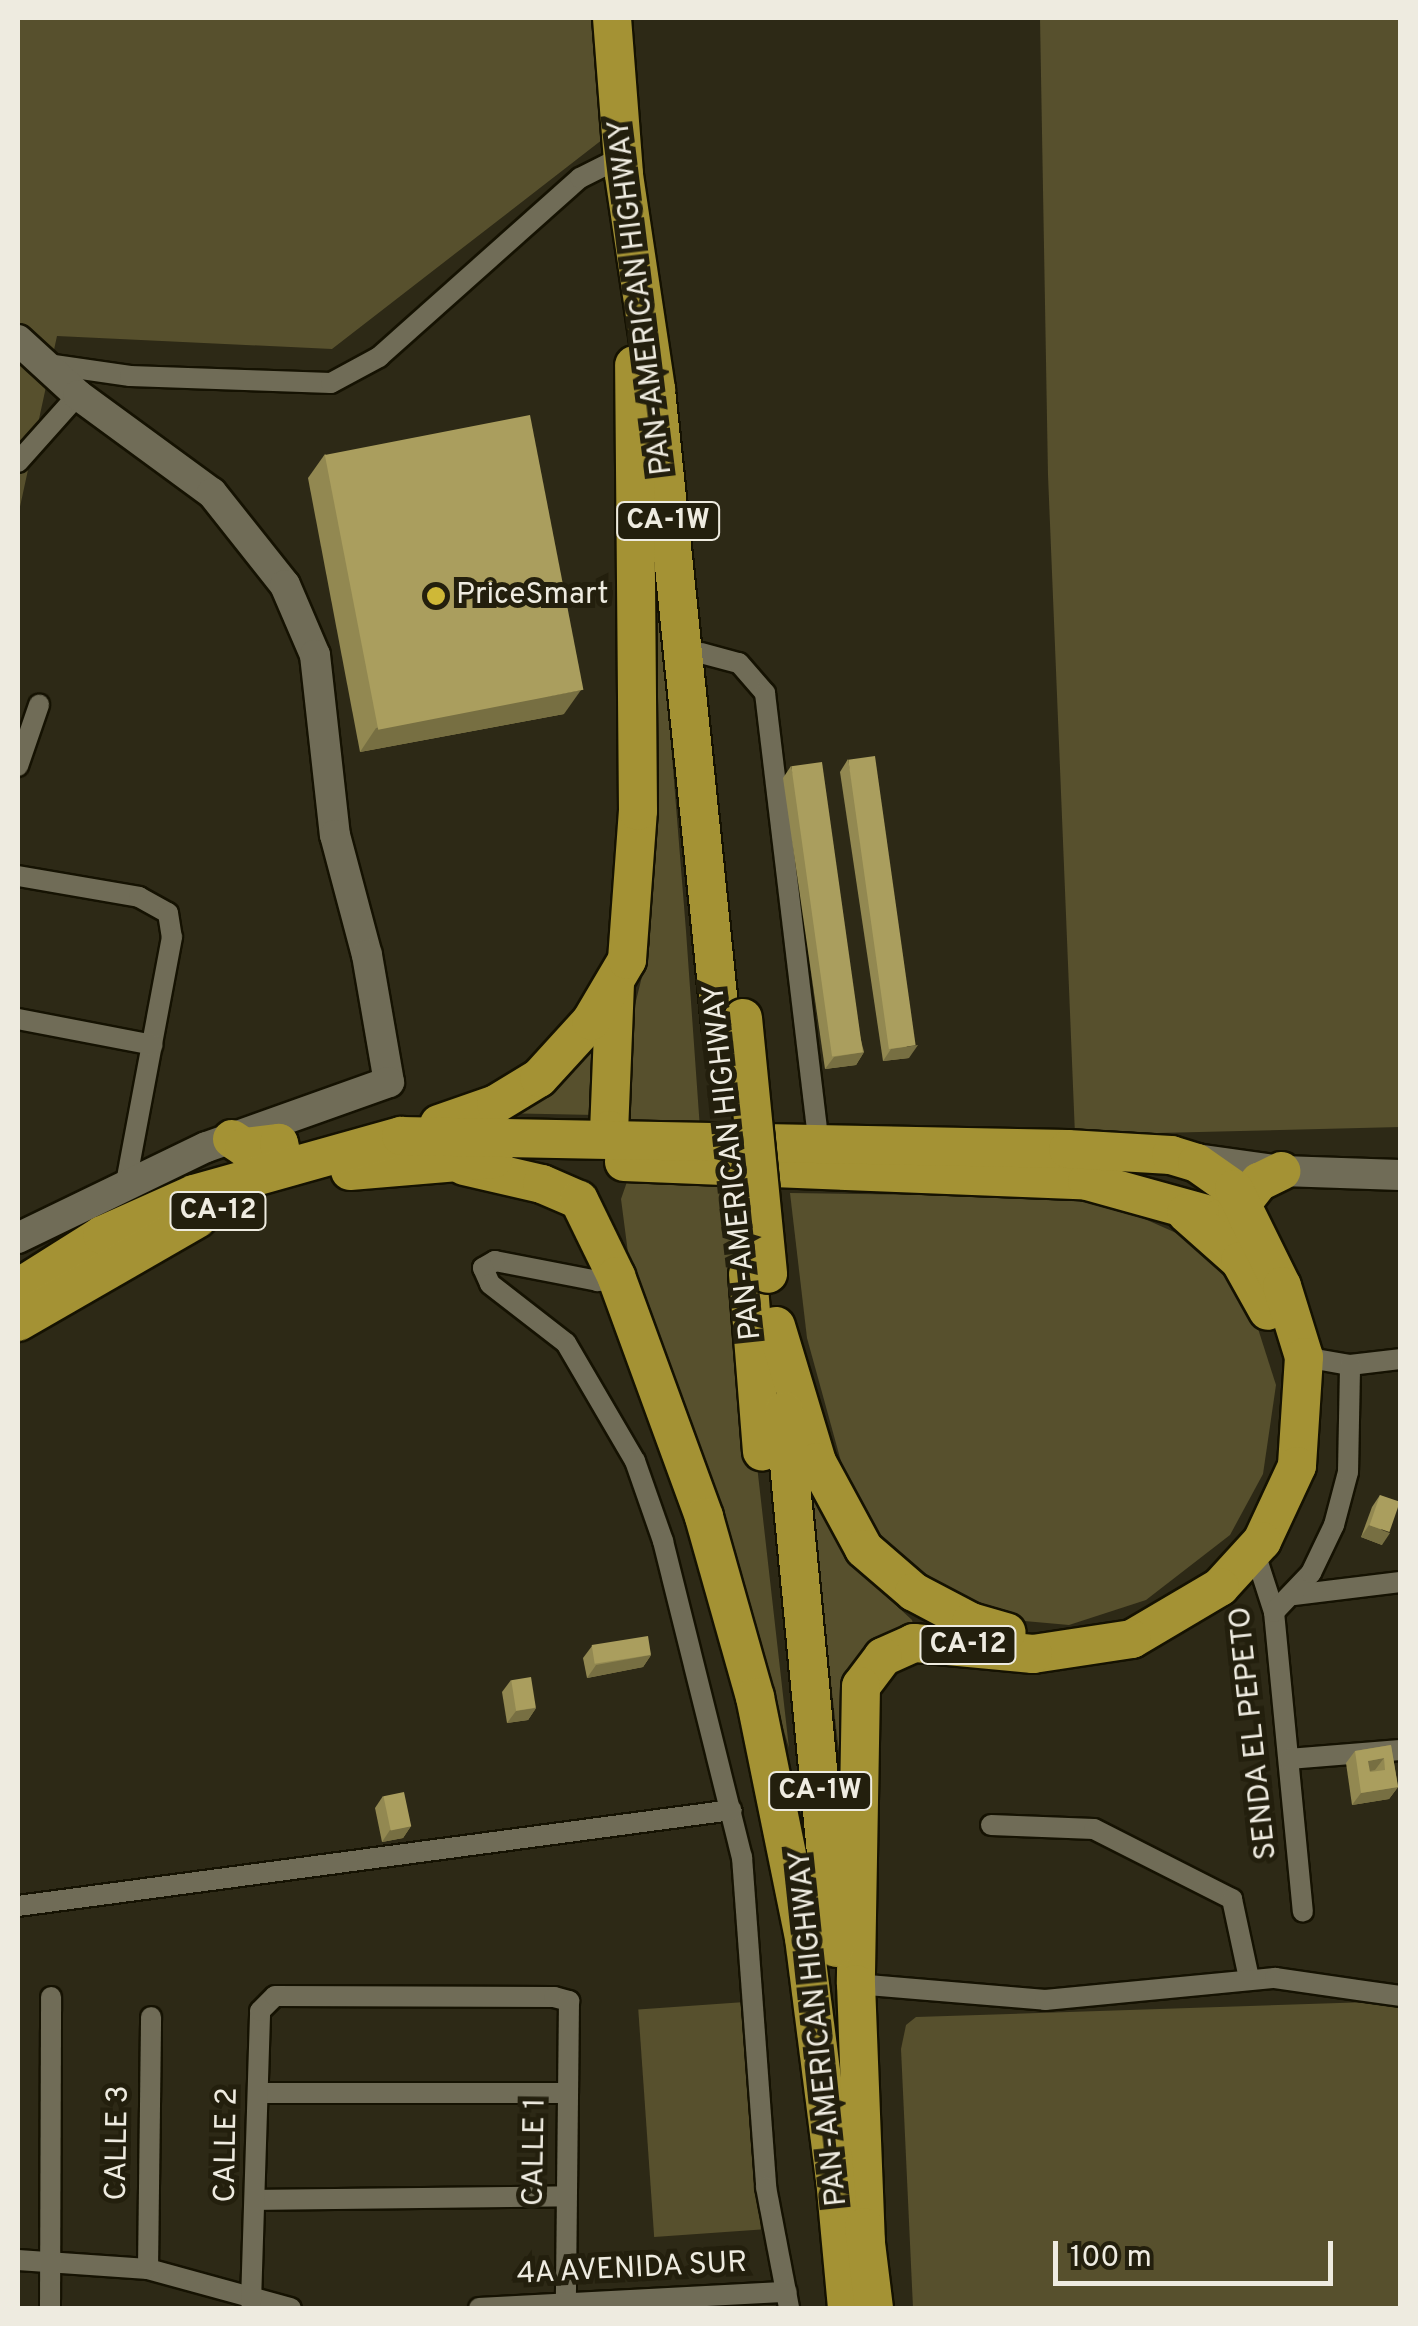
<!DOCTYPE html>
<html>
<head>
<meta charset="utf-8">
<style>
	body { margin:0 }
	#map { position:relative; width:1418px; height:2326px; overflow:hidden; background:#2d2916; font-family:Overpass,sans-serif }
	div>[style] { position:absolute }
	.green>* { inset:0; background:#57502d; transform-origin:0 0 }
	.roads { filter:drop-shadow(2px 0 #151202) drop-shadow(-2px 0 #151202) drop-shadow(0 2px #151202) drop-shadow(0 -2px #151202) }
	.street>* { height:20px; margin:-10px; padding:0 10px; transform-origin:10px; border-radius:10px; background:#706c57 }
	.secondary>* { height:30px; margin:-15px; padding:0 15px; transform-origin:15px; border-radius:15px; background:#706c57 }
	.highway>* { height:38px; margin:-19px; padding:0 19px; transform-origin:19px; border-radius:19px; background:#a49234 }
	.bridges { filter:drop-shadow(2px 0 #151202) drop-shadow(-2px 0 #151202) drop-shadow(0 2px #151202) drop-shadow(0 -2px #151202) }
	.highway-bridge>* { height:38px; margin:-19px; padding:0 19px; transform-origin:19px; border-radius:19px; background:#a49234 }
	.wall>* { inset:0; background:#928851 }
	.shaded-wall>* { inset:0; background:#776f42 }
	.building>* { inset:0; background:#aa9e5e; transform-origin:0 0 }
	.dots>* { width:28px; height:28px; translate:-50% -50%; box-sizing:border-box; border:5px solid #231f0d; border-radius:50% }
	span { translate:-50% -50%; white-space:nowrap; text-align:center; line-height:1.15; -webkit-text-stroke:10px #231f0d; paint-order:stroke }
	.shield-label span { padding:2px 8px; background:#231f0d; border:2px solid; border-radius:8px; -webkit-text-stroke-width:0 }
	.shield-label { font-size:28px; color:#eeebe0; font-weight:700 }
	.street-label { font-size:30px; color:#eeebe0 }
	.poi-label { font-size:30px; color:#eeebe0 }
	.left { translate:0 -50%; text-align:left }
	.frame { position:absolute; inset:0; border:20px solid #eeebe0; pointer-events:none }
	.scale { position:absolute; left:1053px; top:2241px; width:280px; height:45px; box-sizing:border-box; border:5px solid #eeebe0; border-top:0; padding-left:12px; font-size:30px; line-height:35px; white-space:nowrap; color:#eeebe0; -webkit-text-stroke:8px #231f0d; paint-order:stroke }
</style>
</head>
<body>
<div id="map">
	<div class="green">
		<div style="clip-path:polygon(18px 18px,591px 18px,607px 136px,332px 349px,57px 336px,18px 516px)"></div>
		<div style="clip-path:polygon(1040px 18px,1400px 18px,1400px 1127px,1075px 1135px,1048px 475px)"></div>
		<div style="clip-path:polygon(654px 530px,686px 931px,700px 1129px,623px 1128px,631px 1021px,650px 944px,647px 702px)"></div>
		<div style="clip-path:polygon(602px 1036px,596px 1115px,499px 1113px)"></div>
		<div style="clip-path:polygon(629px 1176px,725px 1183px,789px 1748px,720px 1516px,631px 1276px,621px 1199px)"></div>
		<div style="clip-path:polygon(790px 1193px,1073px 1197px,1129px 1212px,1192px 1240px,1219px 1264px,1253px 1313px,1276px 1385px,1263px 1474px,1230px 1535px,1146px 1600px,1069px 1625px,1014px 1620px,941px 1593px,877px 1542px,845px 1476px,807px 1338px)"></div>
		<div style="clip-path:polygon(804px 1451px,845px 1545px,872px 1583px,912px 1620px,915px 1632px,897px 1637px,841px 1770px)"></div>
		<div style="clip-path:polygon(1400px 2001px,1400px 2308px,913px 2308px,901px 2049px,906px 2025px,916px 2017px)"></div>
		<div style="left:745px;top:2002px;width:228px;height:107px;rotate:86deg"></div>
	</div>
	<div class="roads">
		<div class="street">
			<div style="left:47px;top:364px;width:84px;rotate:8.2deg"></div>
			<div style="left:130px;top:376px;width:201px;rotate:2deg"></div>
			<div style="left:331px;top:383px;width:55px;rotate:-28.4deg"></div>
			<div style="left:379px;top:357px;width:269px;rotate:-41.7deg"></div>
			<div style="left:580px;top:178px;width:49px;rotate:-26.6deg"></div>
			<div style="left:18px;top:462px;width:90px;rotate:-48.2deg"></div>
			<div style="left:701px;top:653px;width:39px;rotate:15deg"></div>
			<div style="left:739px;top:663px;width:40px;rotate:49deg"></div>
			<div style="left:765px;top:693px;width:454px;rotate:83.2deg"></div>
			<div style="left:18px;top:766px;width:65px;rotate:-71deg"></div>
			<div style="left:18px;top:876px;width:123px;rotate:9.8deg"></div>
			<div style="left:139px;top:897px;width:33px;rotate:29deg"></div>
			<div style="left:168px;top:913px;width:24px;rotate:81deg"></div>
			<div style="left:172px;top:937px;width:249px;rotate:100.6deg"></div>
			<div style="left:18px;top:1019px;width:137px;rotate:10.9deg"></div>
			<div style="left:616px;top:1276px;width:19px;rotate:164deg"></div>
			<div style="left:598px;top:1281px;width:105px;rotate:-169deg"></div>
			<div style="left:495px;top:1261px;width:14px;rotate:150deg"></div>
			<div style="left:483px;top:1268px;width:17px;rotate:66deg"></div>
			<div style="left:490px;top:1284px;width:96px;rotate:37.8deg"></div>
			<div style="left:566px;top:1343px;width:137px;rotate:59.7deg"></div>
			<div style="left:635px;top:1461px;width:85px;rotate:70.7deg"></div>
			<div style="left:663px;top:1541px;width:326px;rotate:76deg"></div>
			<div style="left:742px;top:1857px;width:331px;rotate:85.8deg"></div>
			<div style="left:766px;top:2187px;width:123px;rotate:79.2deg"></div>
			<div style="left:1304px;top:1357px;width:47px;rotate:9.9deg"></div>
			<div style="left:1350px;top:1365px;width:50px;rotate:-6.8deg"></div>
			<div style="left:1254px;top:1550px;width:65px;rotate:72.1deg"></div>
			<div style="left:1274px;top:1612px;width:301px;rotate:84.5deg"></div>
			<div style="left:1294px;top:1595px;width:107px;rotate:-7deg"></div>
			<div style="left:1274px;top:1612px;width:54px;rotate:-46.5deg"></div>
			<div style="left:1311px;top:1573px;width:53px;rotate:-64.4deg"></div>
			<div style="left:1334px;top:1525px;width:55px;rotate:-75.2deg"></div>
			<div style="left:1348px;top:1472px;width:107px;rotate:-88.9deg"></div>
			<div style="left:1289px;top:1759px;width:111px;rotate:-4.6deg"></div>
			<div style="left:991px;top:1825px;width:103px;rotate:2.2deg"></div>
			<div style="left:1094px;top:1829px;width:155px;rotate:26.9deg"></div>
			<div style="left:1232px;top:1899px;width:81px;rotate:77.9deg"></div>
			<div style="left:18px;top:1906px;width:720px;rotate:-7.66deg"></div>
			<div style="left:856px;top:1984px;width:190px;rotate:4.8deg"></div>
			<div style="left:1045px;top:2000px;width:231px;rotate:-5.5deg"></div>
			<div style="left:1275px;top:1978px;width:126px;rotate:8.2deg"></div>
			<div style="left:259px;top:2093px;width:308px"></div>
			<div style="left:258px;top:2200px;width:307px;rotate:-0.7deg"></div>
			<div style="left:18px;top:2260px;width:130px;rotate:4deg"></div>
			<div style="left:148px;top:2269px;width:148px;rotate:15.3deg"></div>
			<div style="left:148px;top:2269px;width:252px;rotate:-89.3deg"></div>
			<div style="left:251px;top:2302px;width:291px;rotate:-88.2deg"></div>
			<div style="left:260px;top:2011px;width:21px;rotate:-45deg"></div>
			<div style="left:275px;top:1996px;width:279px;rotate:0.2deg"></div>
			<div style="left:554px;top:1997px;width:16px;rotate:15deg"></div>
			<div style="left:569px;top:2001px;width:303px;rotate:90.6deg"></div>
			<div style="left:50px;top:2308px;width:311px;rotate:-89.8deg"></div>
			<div style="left:479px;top:2308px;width:308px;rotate:-3deg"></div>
		</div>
		<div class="secondary">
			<div style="left:18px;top:340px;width:81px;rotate:42.5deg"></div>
			<div style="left:78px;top:395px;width:166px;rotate:36.2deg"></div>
			<div style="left:212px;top:493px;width:117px;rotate:51.6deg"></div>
			<div style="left:285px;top:585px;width:76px;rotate:66.8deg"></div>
			<div style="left:315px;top:655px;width:181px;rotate:83.7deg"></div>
			<div style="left:335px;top:835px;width:124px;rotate:75.1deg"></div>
			<div style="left:367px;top:955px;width:129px;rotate:80.2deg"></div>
			<div style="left:389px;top:1082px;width:194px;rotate:160.4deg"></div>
			<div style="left:206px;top:1147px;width:209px;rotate:154.2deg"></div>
			<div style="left:1189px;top:1158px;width:94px;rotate:8deg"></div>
			<div style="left:1282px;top:1171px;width:118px;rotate:1.9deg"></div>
		</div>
		<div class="highway">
			<div style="left:612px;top:18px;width:157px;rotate:85.6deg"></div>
			<div style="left:624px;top:175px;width:217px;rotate:81.5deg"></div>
			<div style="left:656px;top:390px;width:638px;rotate:84.16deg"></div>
			<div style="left:615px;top:983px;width:147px;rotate:92.3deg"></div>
			<div style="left:609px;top:1130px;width:30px;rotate:57deg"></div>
			<div style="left:439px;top:1124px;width:60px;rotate:-19.3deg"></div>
			<div style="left:496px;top:1104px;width:50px;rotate:-31.2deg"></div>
			<div style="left:539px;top:1078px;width:77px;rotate:-47.6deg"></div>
			<div style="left:591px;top:1021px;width:71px;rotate:-59.5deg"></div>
			<div style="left:627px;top:960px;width:149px;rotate:-85.8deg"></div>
			<div style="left:638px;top:811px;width:446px;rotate:-90.5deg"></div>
			<div style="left:232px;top:1139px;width:14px;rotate:34deg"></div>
			<div style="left:244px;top:1147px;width:35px;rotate:-7deg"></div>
			<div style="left:279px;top:1143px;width:22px;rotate:77deg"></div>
			<div style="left:624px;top:1162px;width:463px;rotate:2.3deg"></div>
			<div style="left:1087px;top:1181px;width:138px;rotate:15.5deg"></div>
			<div style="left:1220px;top:1218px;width:19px;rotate:-25deg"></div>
			<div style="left:1237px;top:1210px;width:36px;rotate:-52deg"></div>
			<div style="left:1259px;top:1182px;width:25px;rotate:-26deg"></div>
			<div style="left:464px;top:1166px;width:80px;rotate:13deg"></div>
			<div style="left:542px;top:1184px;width:40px;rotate:23.4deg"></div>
			<div style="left:579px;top:1200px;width:85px;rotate:64deg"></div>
			<div style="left:616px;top:1276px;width:257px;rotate:69.9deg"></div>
			<div style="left:704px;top:1517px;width:187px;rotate:74.2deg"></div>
			<div style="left:755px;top:1697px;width:246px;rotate:78.5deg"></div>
			<div style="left:804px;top:1938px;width:244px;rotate:82.7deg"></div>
			<div style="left:350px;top:1171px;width:144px;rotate:-4.8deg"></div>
			<div style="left:1186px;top:1213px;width:72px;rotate:41.6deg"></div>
			<div style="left:1240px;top:1261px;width:57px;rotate:60.8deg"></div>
			<div style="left:748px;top:1274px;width:178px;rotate:85.5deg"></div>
			<div style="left:18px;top:1288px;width:99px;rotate:-32.2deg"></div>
			<div style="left:102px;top:1235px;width:101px;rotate:-24deg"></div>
			<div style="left:194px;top:1194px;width:215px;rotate:-15.7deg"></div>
			<div style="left:401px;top:1136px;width:667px;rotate:1.12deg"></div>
			<div style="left:1068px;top:1149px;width:103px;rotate:3.3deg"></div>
			<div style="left:1171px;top:1155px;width:27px;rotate:17deg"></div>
			<div style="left:1197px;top:1163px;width:45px;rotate:35.1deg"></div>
			<div style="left:1234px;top:1189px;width:108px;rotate:63.7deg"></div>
			<div style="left:1282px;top:1286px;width:74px;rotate:72.8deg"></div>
			<div style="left:1304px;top:1357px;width:109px;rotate:93.7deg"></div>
			<div style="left:1297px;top:1466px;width:83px;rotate:115deg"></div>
			<div style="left:1262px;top:1541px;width:62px;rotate:132.4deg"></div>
			<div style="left:1220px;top:1587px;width:102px;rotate:149.4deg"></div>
			<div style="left:1132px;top:1639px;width:100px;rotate:171.4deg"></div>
			<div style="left:1033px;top:1654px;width:120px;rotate:-174.7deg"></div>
			<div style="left:914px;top:1643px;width:34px;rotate:156deg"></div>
			<div style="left:883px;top:1657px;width:36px;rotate:127deg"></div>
			<div style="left:861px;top:1686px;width:298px;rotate:91deg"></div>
			<div style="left:856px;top:1984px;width:264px;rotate:87.8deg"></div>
			<div style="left:18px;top:1322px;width:207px;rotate:-29.9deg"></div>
			<div style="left:776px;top:1326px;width:142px;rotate:73.2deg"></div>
			<div style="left:817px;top:1462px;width:99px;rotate:61.6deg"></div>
			<div style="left:864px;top:1549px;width:66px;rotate:40.7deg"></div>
			<div style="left:914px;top:1592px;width:64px;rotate:27.8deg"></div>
			<div style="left:971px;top:1622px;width:37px;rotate:16deg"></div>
			<div style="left:784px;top:1411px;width:539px;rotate:84.57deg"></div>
			<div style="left:833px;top:2157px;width:152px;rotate:84.7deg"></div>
			<div style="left:864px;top:2227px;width:82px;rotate:83deg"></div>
		</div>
	</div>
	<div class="bridges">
		<div class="highway-bridge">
			<div style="left:743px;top:1018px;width:257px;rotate:84.4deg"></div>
		</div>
	</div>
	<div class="wall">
		<div style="clip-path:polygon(325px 454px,564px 714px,360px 752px,308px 478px)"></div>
		<div style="clip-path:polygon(848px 759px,909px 1058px,883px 1061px,840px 772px)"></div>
		<div style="clip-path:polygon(791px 766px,864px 1052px,856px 1065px,825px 1069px,783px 778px)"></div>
		<div style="clip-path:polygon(1380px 1495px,1382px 1545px,1361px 1537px,1372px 1507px)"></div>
		<div style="clip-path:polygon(592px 1646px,651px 1655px,643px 1667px,587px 1678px,583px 1658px)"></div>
		<div style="clip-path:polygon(511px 1680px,536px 1708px,528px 1720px,507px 1723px,502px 1692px)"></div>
		<div style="clip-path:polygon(1391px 1745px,1398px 1787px,1389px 1799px,1352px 1805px,1346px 1763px,1355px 1751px)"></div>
		<div style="clip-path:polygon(383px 1796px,411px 1826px,403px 1838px,382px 1842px,375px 1808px)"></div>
	</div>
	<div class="shaded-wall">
		<div style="clip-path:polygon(581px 690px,564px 714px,360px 752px,376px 728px)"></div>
		<div style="clip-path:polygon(918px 1045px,909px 1058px,883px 1061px,891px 1049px)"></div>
		<div style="clip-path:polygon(864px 1052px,856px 1065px,825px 1069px,834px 1057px)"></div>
		<div style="clip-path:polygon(1369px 1525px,1390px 1533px,1382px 1545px,1361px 1537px)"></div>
		<div style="clip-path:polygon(651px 1655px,643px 1667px,587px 1678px,596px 1665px)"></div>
		<div style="clip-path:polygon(536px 1708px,528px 1720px,507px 1723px,516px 1711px)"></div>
		<div style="clip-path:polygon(1384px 1758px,1375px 1770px,1360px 1773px,1368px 1761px)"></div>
		<div style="clip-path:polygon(1398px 1787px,1389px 1799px,1352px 1805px,1361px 1793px)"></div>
		<div style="clip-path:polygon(411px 1826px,403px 1838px,382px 1842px,390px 1830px)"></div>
	</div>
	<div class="building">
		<div style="left:530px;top:415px;width:280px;height:209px;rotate:79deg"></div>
		<div style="left:875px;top:756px;width:292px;height:27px;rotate:82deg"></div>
		<div style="left:822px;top:762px;width:293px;height:31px;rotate:82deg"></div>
		<div style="left:1380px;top:1495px;width:21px;height:32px;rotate:19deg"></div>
		<div style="left:648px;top:1636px;width:19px;height:57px;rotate:81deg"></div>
		<div style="left:531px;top:1677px;width:31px;height:20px;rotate:81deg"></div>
		<div style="clip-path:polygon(evenodd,1391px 1745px,1398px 1787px,1361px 1793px,1355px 1751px,1391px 1745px,1384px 1758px,1385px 1770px,1370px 1772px,1368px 1761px,1384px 1758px)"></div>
		<div style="left:404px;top:1792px;width:35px;height:21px;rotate:78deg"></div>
	</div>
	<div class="dots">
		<div style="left:436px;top:596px;background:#cfb837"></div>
	</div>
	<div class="shield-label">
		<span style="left:668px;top:521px">CA-1W</span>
		<span style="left:218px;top:1211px">CA-12</span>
		<span style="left:968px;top:1645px">CA-12</span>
		<span style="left:820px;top:1791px">CA-1W</span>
	</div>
	<div class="street-label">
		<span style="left:642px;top:297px;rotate:-97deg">PAN-AMERICAN HIGHWAY</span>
		<span style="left:734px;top:1162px;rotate:-96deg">PAN-AMERICAN HIGHWAY</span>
		<span style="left:1255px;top:1733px;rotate:-96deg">SENDA EL PEPETO</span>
		<span style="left:820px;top:2028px;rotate:-96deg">PAN-AMERICAN HIGHWAY</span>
		<span style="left:119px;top:2143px;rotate:-89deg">CALLE 3</span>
		<span style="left:228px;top:2145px;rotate:-89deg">CALLE 2</span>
		<span style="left:536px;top:2152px;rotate:-89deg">CALLE 1</span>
		<span style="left:632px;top:2270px;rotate:-3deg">4A AVENIDA SUR</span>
	</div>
	<div class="poi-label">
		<span class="left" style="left:456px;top:596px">PriceSmart</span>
	</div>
	<div class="frame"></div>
	<div class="scale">100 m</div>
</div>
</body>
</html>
